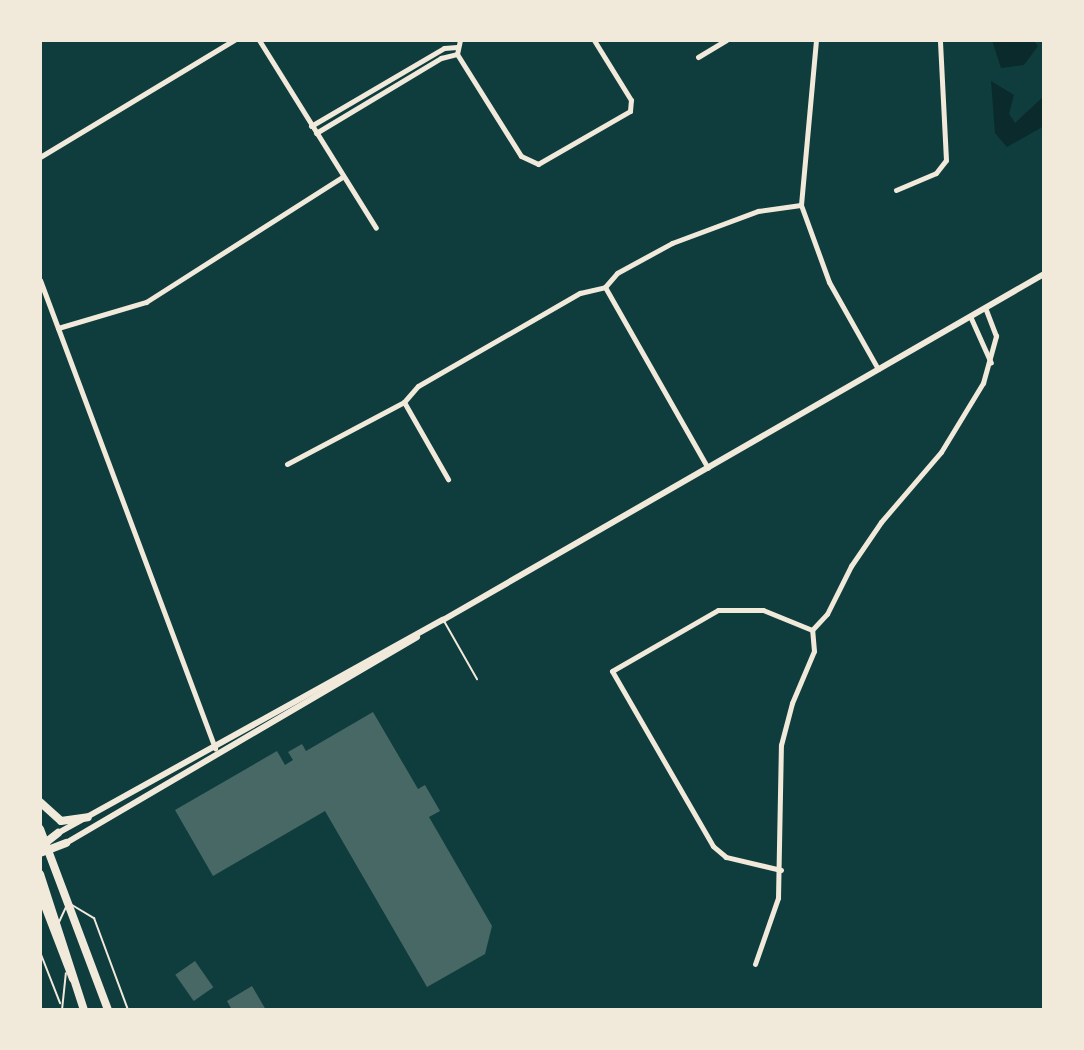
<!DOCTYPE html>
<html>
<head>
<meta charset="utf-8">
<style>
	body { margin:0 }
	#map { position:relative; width:1084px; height:1050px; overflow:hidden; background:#0f3d3e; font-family:"Varela Round",sans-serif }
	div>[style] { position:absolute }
	.water>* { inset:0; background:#0a2a2b }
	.building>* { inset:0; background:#486865; transform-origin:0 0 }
	.service>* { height:2px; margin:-1px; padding:0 1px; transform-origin:1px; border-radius:1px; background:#f1e9da }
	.minor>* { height:5px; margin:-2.5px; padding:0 2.5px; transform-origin:2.5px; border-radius:2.5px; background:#f1e9da }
	.tertiary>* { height:6px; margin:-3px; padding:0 3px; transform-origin:3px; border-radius:3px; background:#f1e9da }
	.trunk>* { height:8px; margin:-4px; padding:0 4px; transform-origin:4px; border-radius:4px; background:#f1e9da }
	span { translate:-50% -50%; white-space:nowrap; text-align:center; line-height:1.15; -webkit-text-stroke:6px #f1e9da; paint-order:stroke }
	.frame { position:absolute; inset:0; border:42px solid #f1e9da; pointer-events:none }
</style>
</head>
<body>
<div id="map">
	<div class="water">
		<div style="clip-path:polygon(992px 40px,1033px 40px,1038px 46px,1024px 65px,1001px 68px)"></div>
		<div style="clip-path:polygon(991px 81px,1014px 95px,1009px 114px,1015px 123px,1044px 96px,1044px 126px,1007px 147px,995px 133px)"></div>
	</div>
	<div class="building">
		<div style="clip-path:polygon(373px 712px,418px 789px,425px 785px,440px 811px,429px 817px,492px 926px,485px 954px,427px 987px,325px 811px,213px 876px,175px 810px,277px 751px,285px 765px,293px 760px,288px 752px,302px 744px,306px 751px)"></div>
		<div style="left:195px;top:961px;width:32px;height:24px;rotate:55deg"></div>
		<div style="clip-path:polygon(252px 986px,266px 1010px,232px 1010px,227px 1001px)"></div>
	</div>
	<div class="service">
		<div style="left:444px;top:621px;width:67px;rotate:60.4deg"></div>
		<div style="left:72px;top:905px;width:26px;rotate:31deg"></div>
		<div style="left:94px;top:918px;width:98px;rotate:69.7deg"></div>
		<div style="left:59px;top:922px;width:17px;rotate:-65deg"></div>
		<div style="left:40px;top:952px;width:55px;rotate:68.6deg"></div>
		<div style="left:62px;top:1010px;width:37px;rotate:-84deg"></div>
	</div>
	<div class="minor">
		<div style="left:259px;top:40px;width:221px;rotate:58.1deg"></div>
		<div style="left:460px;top:40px;width:14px;rotate:102deg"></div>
		<div style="left:457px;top:54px;width:120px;rotate:57.9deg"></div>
		<div style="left:521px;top:156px;width:19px;rotate:25deg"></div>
		<div style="left:538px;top:164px;width:106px;rotate:-29.9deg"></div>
		<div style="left:630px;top:111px;width:11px;rotate:-85deg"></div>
		<div style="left:631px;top:100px;width:70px;rotate:-121.7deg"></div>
		<div style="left:816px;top:40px;width:166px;rotate:95.2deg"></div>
		<div style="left:801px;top:205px;width:82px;rotate:70deg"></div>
		<div style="left:829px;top:282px;width:100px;rotate:60.6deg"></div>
		<div style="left:698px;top:57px;width:33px;rotate:-31deg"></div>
		<div style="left:311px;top:126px;width:154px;rotate:-30.4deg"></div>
		<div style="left:444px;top:48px;width:13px;rotate:-4deg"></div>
		<div style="left:316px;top:133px;width:146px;rotate:-31deg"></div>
		<div style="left:441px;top:58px;width:16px;rotate:-14deg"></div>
		<div style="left:40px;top:157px;width:227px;rotate:-31.1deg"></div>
		<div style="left:896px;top:190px;width:43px;rotate:-23deg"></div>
		<div style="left:936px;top:173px;width:16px;rotate:-52deg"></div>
		<div style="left:946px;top:160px;width:120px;rotate:-92.9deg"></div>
		<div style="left:40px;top:280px;width:500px;rotate:69.5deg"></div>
		<div style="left:605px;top:287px;width:208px;rotate:60.4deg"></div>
		<div style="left:970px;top:316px;width:51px;rotate:65.9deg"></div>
		<div style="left:58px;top:328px;width:92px;rotate:-16.5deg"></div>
		<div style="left:146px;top:302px;width:232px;rotate:-32.5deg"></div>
		<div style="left:404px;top:402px;width:89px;rotate:60.3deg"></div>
		<div style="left:287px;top:464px;width:132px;rotate:-27.9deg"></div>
		<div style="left:404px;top:402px;width:21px;rotate:-49deg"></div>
		<div style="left:418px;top:386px;width:187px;rotate:-29.9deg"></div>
		<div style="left:580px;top:293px;width:26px;rotate:-13deg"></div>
		<div style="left:605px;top:287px;width:18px;rotate:-49deg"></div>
		<div style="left:617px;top:273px;width:63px;rotate:-28.6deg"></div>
		<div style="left:672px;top:243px;width:92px;rotate:-20.4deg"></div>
		<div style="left:758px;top:211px;width:43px;rotate:-7.9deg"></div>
		<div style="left:781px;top:870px;width:57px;rotate:-166.7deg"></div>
		<div style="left:726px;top:857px;width:17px;rotate:-140deg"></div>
		<div style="left:713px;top:846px;width:202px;rotate:-120deg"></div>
		<div style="left:612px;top:671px;width:122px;rotate:-29.9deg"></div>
		<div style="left:718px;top:610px;width:45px"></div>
		<div style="left:763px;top:610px;width:53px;rotate:22.2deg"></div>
		<div style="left:755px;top:964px;width:70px;rotate:-70.8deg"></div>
		<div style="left:778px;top:898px;width:153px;rotate:-88.9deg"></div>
		<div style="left:781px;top:745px;width:43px;rotate:-75.3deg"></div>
		<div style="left:792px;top:703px;width:56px;rotate:-67.1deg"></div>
		<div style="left:814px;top:651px;width:21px;rotate:-95deg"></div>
		<div style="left:812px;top:630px;width:22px;rotate:-47deg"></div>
		<div style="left:827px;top:614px;width:54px;rotate:-63.4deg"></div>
		<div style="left:851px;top:566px;width:53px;rotate:-55.7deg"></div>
		<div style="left:881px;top:522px;width:92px;rotate:-49.4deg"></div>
		<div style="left:941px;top:452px;width:81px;rotate:-58.7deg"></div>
		<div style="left:983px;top:383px;width:49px;rotate:-74.5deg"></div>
		<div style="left:996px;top:336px;width:30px;rotate:-111deg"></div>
	</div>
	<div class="tertiary">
		<div style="left:58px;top:833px;width:440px;rotate:-29deg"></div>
		<div style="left:443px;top:620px;width:693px;rotate:-29.93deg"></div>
		<div style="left:66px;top:843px;width:407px;rotate:-30.4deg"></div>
	</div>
	<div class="trunk">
		<div style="left:40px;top:802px;width:28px;rotate:42deg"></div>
		<div style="left:61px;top:821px;width:27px;rotate:-8deg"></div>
		<div style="left:40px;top:829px;width:193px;rotate:69.4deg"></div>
		<div style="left:40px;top:847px;width:23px;rotate:-38deg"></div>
		<div style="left:40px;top:853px;width:28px;rotate:-21deg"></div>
		<div style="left:40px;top:874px;width:143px;rotate:72.1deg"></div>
		<div style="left:40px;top:893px;width:92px;rotate:69deg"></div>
	</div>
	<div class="frame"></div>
</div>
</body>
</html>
